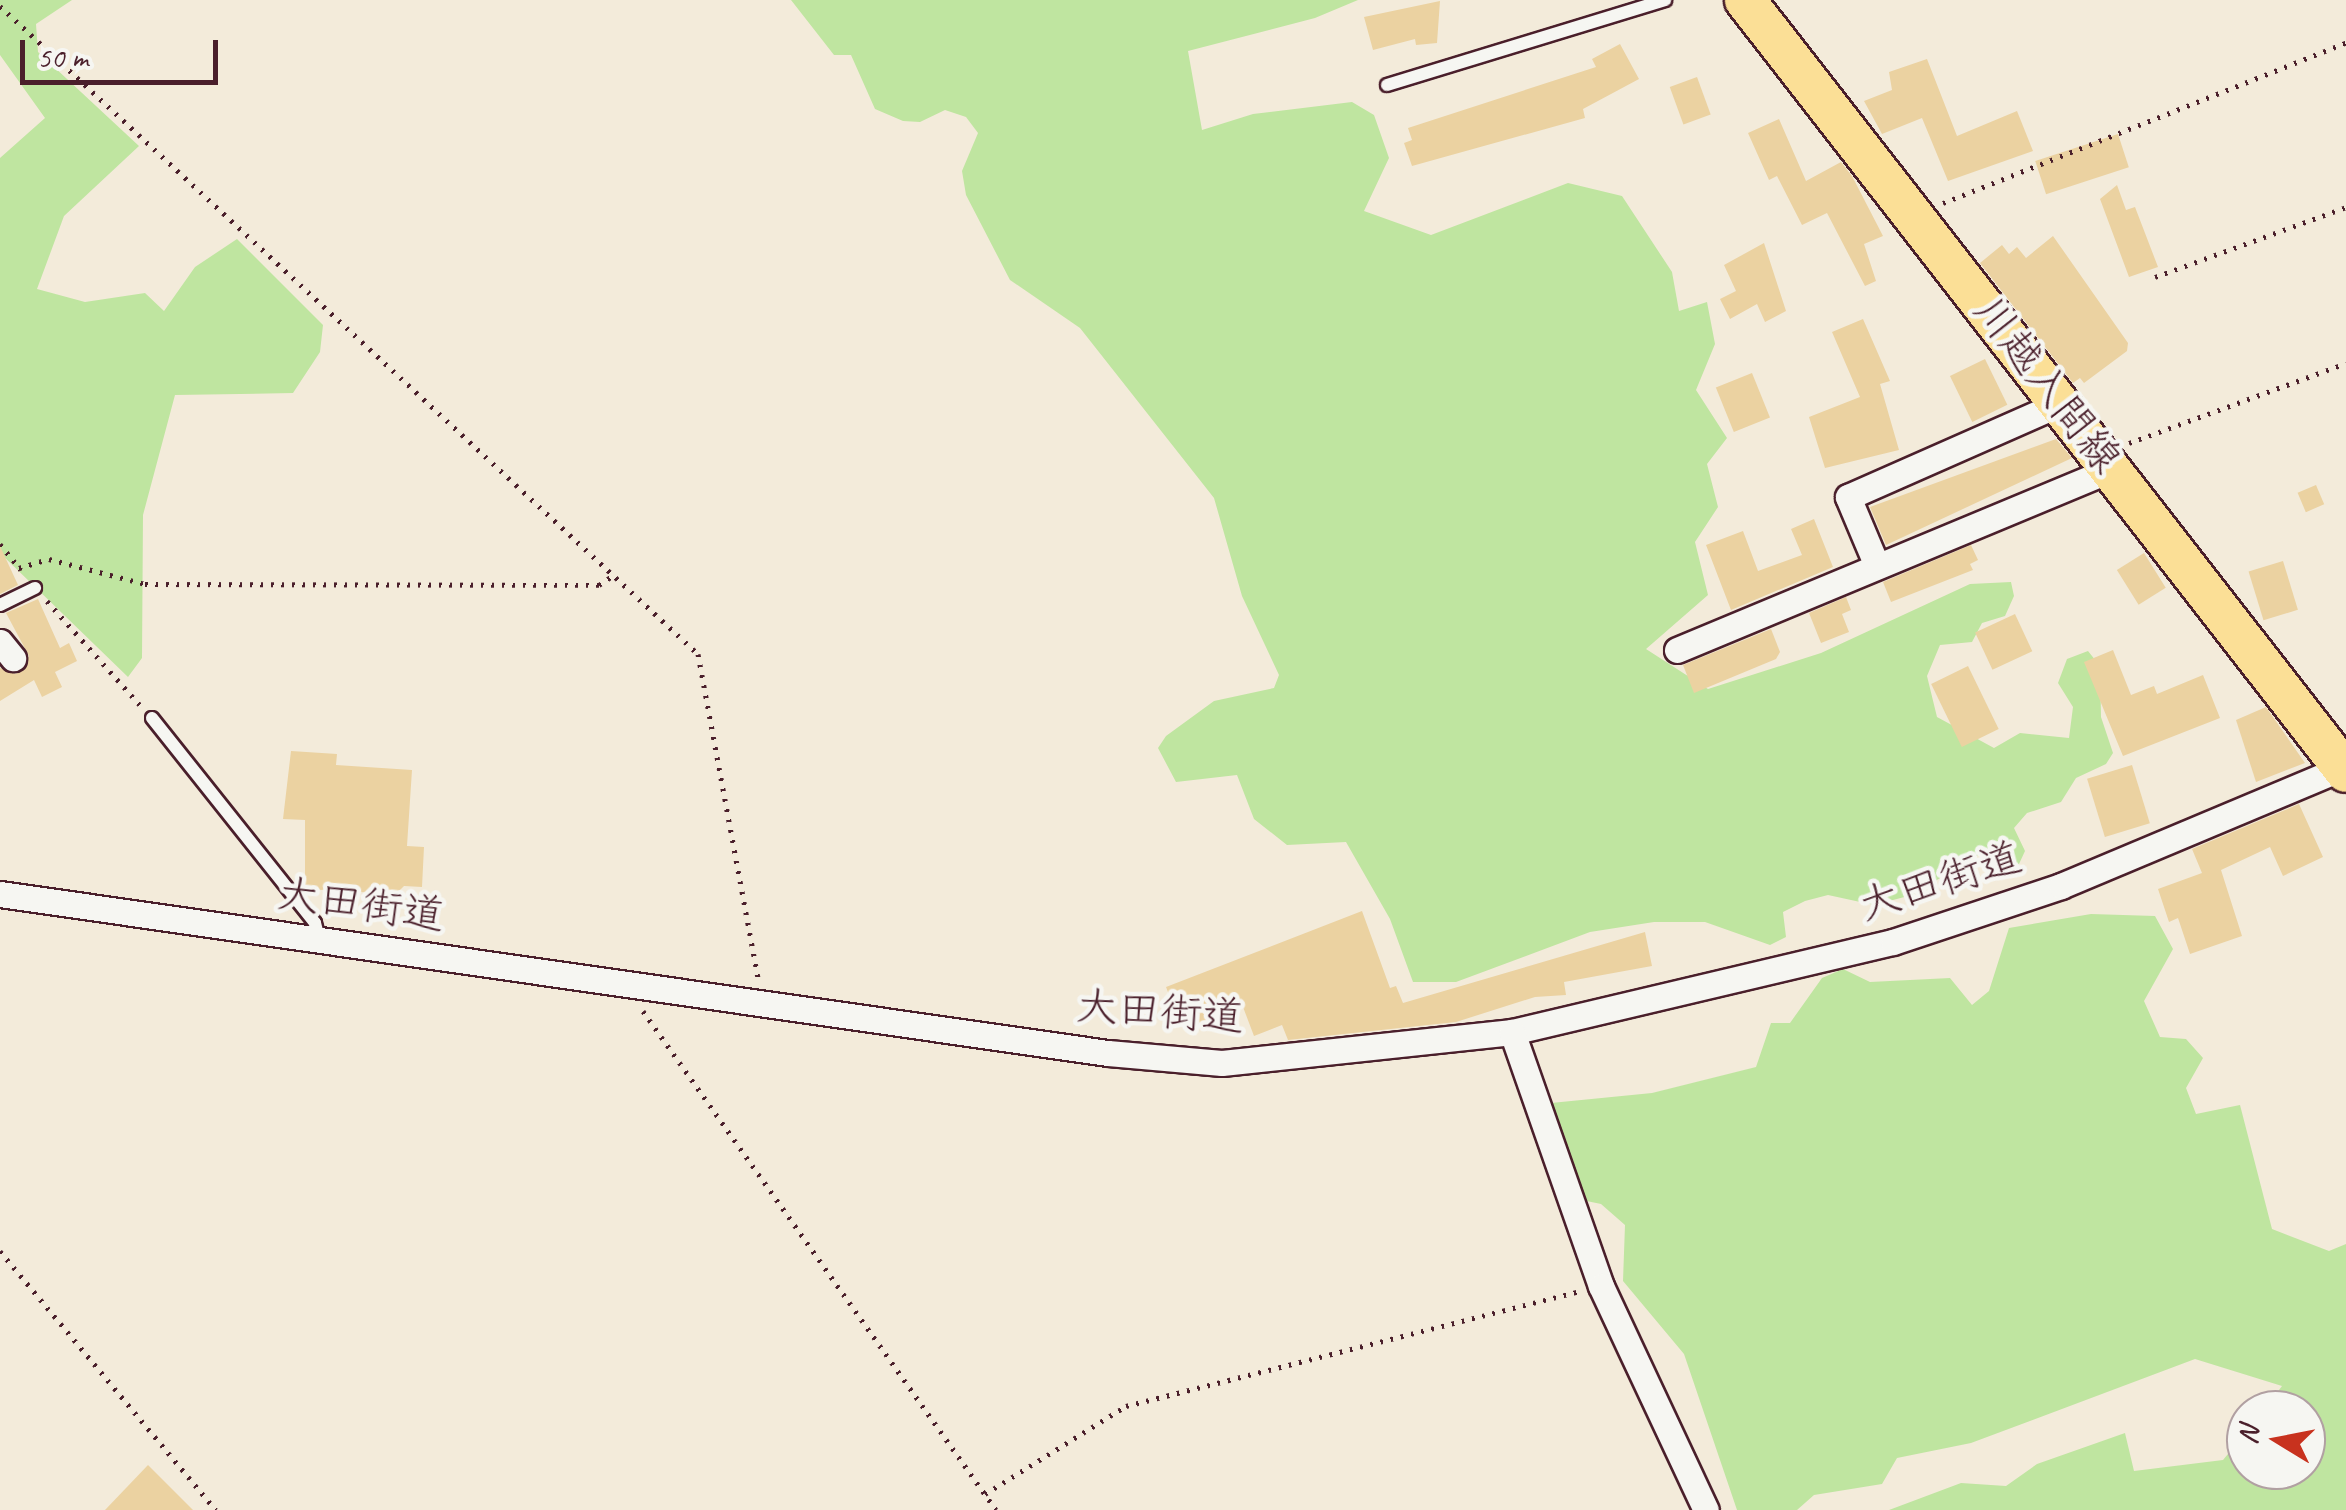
<!DOCTYPE html>
<html>
<head>
<meta charset="utf-8">
<style>
	body { margin:0 }
	#map { position:relative; width:2346px; height:1510px; overflow:hidden; background:#f3ebda; font-family:Caveat,"Klee One",sans-serif }
	div>[style] { position:absolute }
	.green>* { inset:0; background:#bfe5a0 }
	.building>* { inset:0; background:#ebd2a1; transform-origin:0 0 }
	.path>* { height:5px; margin-top:-2.5px; transform-origin:0; background:repeating-linear-gradient(90deg,#4a1f2b 0 2.5px,transparent 0 10.5px) }
	.roads { filter:drop-shadow(2px 0 #4a1f2b) drop-shadow(-2px 0 #4a1f2b) drop-shadow(0 2px #4a1f2b) drop-shadow(0 -2px #4a1f2b) }
	.service>* { height:12px; margin:-6px; padding:0 6px; transform-origin:6px; border-radius:6px; background:#f6f6f2 }
	.minor>* { height:25px; margin:-12.5px; padding:0 12.5px; transform-origin:12.5px; border-radius:12.5px; background:#f6f6f2 }
	.primary>* { height:40px; margin:-20px; padding:0 20px; transform-origin:20px; border-radius:20px; background:#fbdf96 }
	span { translate:-50% -50%; white-space:nowrap; text-align:center; line-height:1.15; -webkit-text-stroke:9px #f6f6f2; paint-order:stroke }
	.street-label { font-size:42px; color:#4a1f2b }
	.north { position:absolute; left:2226px; top:1390px; width:100px; height:100px; box-sizing:border-box; background:#f6f6f2; border:2px solid #b1a0a2; border-radius:50%; rotate:280deg; font-size:28px; font-weight:700; line-height:40px; text-align:center; color:#4a1f2b }
	.north::after { content:''; display:block; margin:auto; width:35px; height:45px; background:#c8321e; clip-path:polygon(50% 0,100% 100%,50% 72%,0 100%) }
	.scale { position:absolute; left:20px; top:40px; width:198px; height:45px; box-sizing:border-box; border:5px solid #4a1f2b; border-top:0; padding-left:12px; font-size:30px; line-height:35px; white-space:nowrap; color:#4a1f2b; -webkit-text-stroke:8px #f6f6f2; paint-order:stroke }
</style>
</head>
<body>
<div id="map">
	<div class="green">
		<div style="clip-path:polygon(0 0,72px 0,36px 24px,38px 52px,139px 146px,64px 216px,37px 289px,85px 302px,145px 293px,164px 311px,195px 267px,237px 239px,323px 325px,320px 352px,293px 393px,175px 395px,143px 515px,142px 658px,128px 677px,0 553px,0 158px,45px 118px,0 55px)"></div>
		<div style="clip-path:polygon(791px 0,1358px 0,1315px 18px,1188px 51px,1202px 130px,1253px 114px,1352px 102px,1374px 115px,1389px 158px,1364px 211px,1431px 235px,1568px 183px,1622px 196px,1672px 272px,1679px 311px,1707px 302px,1715px 344px,1696px 390px,1727px 438px,1707px 464px,1718px 507px,1695px 542px,1708px 595px,1646px 649px,1708px 689px,1821px 653px,1970px 584px,2011px 582px,2014px 596px,2005px 616px,1982px 623px,1972px 642px,1940px 645px,1927px 676px,1937px 717px,1994px 748px,2020px 733px,2069px 738px,2073px 707px,2058px 683px,2067px 659px,2088px 651px,2100px 666px,2101px 717px,2113px 753px,2106px 764px,2076px 778px,2061px 802px,2027px 813px,2014px 828px,2025px 851px,2019px 864px,1980px 854px,1912px 895px,1874px 905px,1828px 895px,1805px 901px,1783px 912px,1786px 937px,1770px 945px,1705px 922px,1654px 922px,1590px 932px,1456px 982px,1413px 982px,1390px 919px,1346px 842px,1287px 845px,1254px 819px,1237px 775px,1176px 782px,1158px 748px,1166px 736px,1214px 701px,1274px 688px,1279px 675px,1242px 596px,1214px 498px,1080px 328px,1010px 280px,966px 195px,962px 171px,978px 133px,966px 117px,945px 110px,920px 122px,903px 121px,875px 109px,851px 55px,834px 55px)"></div>
		<div style="clip-path:polygon(2091px 914px,2155px 916px,2173px 949px,2144px 1001px,2160px 1037px,2186px 1039px,2203px 1058px,2186px 1088px,2196px 1114px,2240px 1105px,2272px 1229px,2329px 1251px,2346px 1244px,2346px 1510px,1889px 1510px,1961px 1483px,2006px 1486px,2037px 1464px,2125px 1433px,2134px 1471px,2223px 1460px,2246px 1432px,2246px 1470px,2306px 1470px,2306px 1410px,2264px 1410px,2282px 1386px,2195px 1359px,1971px 1443px,1897px 1458px,1882px 1484px,1814px 1495px,1797px 1510px,1737px 1510px,1684px 1354px,1623px 1281px,1625px 1225px,1601px 1204px,1577px 1199px,1531px 1122px,1551px 1103px,1652px 1093px,1756px 1067px,1771px 1023px,1790px 1023px,1822px 978px,1843px 969px,1870px 982px,1950px 978px,1972px 1005px,1989px 991px,2009px 928px)"></div>
	</div>
	<div class="building">
		<div style="clip-path:polygon(1440px 1px,1437px 43px,1416px 45px,1415px 39px,1373px 50px,1364px 17px)"></div>
		<div style="clip-path:polygon(1620px 44px,1639px 79px,1583px 109px,1585px 118px,1412px 166px,1404px 143px,1412px 140px,1408px 128px,1596px 67px,1592px 59px)"></div>
		<div style="clip-path:polygon(1927px 59px,1957px 136px,2017px 111px,2033px 151px,1948px 181px,1922px 118px,1882px 134px,1864px 101px,1892px 90px,1889px 72px)"></div>
		<div style="left:1697px;top:77px;width:40px;height:29px;rotate:70deg"></div>
		<div style="clip-path:polygon(1779px 119px,1806px 181px,1841px 162px,1852px 176px,1883px 236px,1864px 244px,1876px 281px,1865px 286px,1827px 213px,1802px 225px,1777px 176px,1769px 180px,1748px 133px)"></div>
		<div style="left:2118px;top:134px;width:35px;height:87px;rotate:72deg"></div>
		<div style="clip-path:polygon(2117px 185px,2126px 210px,2135px 207px,2158px 267px,2129px 277px,2100px 199px)"></div>
		<div style="clip-path:polygon(2053px 236px,2128px 343px,2127px 351px,2084px 383px,2080px 378px,2073px 383px,1980px 263px,2002px 245px,2009px 254px,2017px 247px,2026px 258px)"></div>
		<div style="clip-path:polygon(1764px 243px,1786px 311px,1765px 322px,1757px 304px,1730px 319px,1720px 299px,1736px 291px,1724px 265px)"></div>
		<div style="clip-path:polygon(1863px 319px,1890px 381px,1880px 384px,1899px 450px,1825px 468px,1809px 417px,1860px 397px,1832px 332px)"></div>
		<div style="left:1985px;top:359px;width:51px;height:39px;rotate:64deg"></div>
		<div style="left:1752px;top:373px;width:48px;height:39px;rotate:68deg"></div>
		<div style="clip-path:polygon(2056px 439px,2072px 458px,1886px 545px,1870px 507px)"></div>
		<div style="left:2316px;top:485px;width:21px;height:20px;rotate:67deg"></div>
		<div style="clip-path:polygon(1814px 519px,1833px 567px,1731px 610px,1706px 545px,1743px 531px,1758px 571px,1802px 555px,1791px 529px)"></div>
		<div style="clip-path:polygon(1971px 545px,1978px 560px,1970px 564px,1973px 570px,1891px 602px,1883px 582px)"></div>
		<div style="clip-path:polygon(0 546px,18px 585px,0 594px)"></div>
		<div style="left:2144px;top:553px;width:41px;height:32px;rotate:58deg"></div>
		<div style="left:2283px;top:561px;width:51px;height:36px;rotate:73deg"></div>
		<div style="clip-path:polygon(1846px 597px,1851px 610px,1842px 614px,1849px 632px,1821px 643px,1809px 613px)"></div>
		<div style="clip-path:polygon(38px 599px,60px 648px,69px 643px,77px 661px,55px 672px,62px 687px,42px 697px,34px 680px,0 701px,0 668px,16px 674px,29px 656px,6px 613px)"></div>
		<div style="left:2015px;top:614px;width:41px;height:44px;rotate:65deg"></div>
		<div style="clip-path:polygon(1771px 629px,1780px 652px,1776px 659px,1694px 693px,1683px 665px)"></div>
		<div style="clip-path:polygon(2113px 650px,2131px 695px,2154px 686px,2157px 694px,2203px 675px,2220px 718px,2123px 756px,2084px 662px)"></div>
		<div style="left:1968px;top:666px;width:70px;height:41px;rotate:64deg"></div>
		<div style="clip-path:polygon(2266px 707px,2305px 763px,2256px 782px,2236px 720px)"></div>
		<div style="clip-path:polygon(291px 751px,337px 754px,336px 765px,412px 770px,407px 846px,424px 847px,422px 887px,404px 886px,396px 894px,305px 889px,305px 820px,283px 819px)"></div>
		<div style="left:2132px;top:765px;width:61px;height:47px;rotate:73deg"></div>
		<div style="clip-path:polygon(2299px 804px,2323px 857px,2283px 876px,2270px 847px,2221px 870px,2242px 936px,2190px 954px,2178px 918px,2169px 922px,2158px 889px,2202px 873px,2192px 849px)"></div>
		<div style="clip-path:polygon(1362px 911px,1390px 988px,1396px 986px,1403px 1003px,1645px 932px,1652px 966px,1564px 982px,1566px 995px,1535px 997px,1456px 1022px,1288px 1040px,1282px 1025px,1254px 1036px,1243px 1007px,1188px 1029px,1180px 1008px,1175px 1010px,1166px 987px)"></div>
		<div style="clip-path:polygon(148px 1465px,193px 1510px,105px 1510px)"></div>
	</div>
	<div class="path">
		<div style="left:0;top:6px;width:952px;rotate:42.87deg"></div>
		<div style="left:698px;top:654px;width:329px;rotate:79.5deg"></div>
		<div style="left:1943px;top:203px;width:434px;rotate:-21.7deg"></div>
		<div style="left:2155px;top:277px;width:203px;rotate:-20.1deg"></div>
		<div style="left:2129px;top:443px;width:231px;rotate:-20.2deg"></div>
		<div style="left:0;top:544px;width:33px;rotate:51deg"></div>
		<div style="left:19px;top:568px;width:31px;rotate:-17deg"></div>
		<div style="left:49px;top:559px;width:99px;rotate:14.6deg"></div>
		<div style="left:145px;top:584px;width:454px;rotate:0.1deg"></div>
		<div style="left:599px;top:585px;width:14px;rotate:-34deg"></div>
		<div style="left:47px;top:601px;width:140px;rotate:48.2deg"></div>
		<div style="left:643px;top:1011px;width:611px;rotate:54.72deg"></div>
		<div style="left:0;top:1251px;width:337px;rotate:50.2deg"></div>
		<div style="left:985px;top:1494px;width:166px;rotate:-32deg"></div>
		<div style="left:1126px;top:1406px;width:466px;rotate:-14.2deg"></div>
	</div>
	<div class="roads">
		<div class="service">
			<div style="left:1387px;top:85px;width:291px;rotate:-17deg"></div>
			<div style="left:0;top:605px;width:39px;rotate:-26deg"></div>
			<div style="left:152px;top:718px;width:262px;rotate:51.5deg"></div>
			<div style="left:315px;top:923px;width:16px;rotate:76deg"></div>
		</div>
		<div class="minor">
			<div style="left:1877px;top:566px;width:75px;rotate:-112.8deg"></div>
			<div style="left:1848px;top:497px;width:231px;rotate:-23.8deg"></div>
			<div style="left:0;top:642px;width:21px;rotate:51deg"></div>
			<div style="left:1677px;top:650px;width:471px;rotate:-22.6deg"></div>
			<div style="left:0;top:894px;width:1119px;rotate:8.17deg"></div>
			<div style="left:1108px;top:1053px;width:114px;rotate:5deg"></div>
			<div style="left:1222px;top:1063px;width:292px;rotate:-6.1deg"></div>
			<div style="left:1512px;top:1032px;width:391px;rotate:-13.3deg"></div>
			<div style="left:1893px;top:942px;width:177px;rotate:-18.4deg"></div>
			<div style="left:2061px;top:886px;width:305px;rotate:-22.8deg"></div>
			<div style="left:1512px;top:1032px;width:269px;rotate:70.7deg"></div>
			<div style="left:1601px;top:1286px;width:247px;rotate:64.9deg"></div>
		</div>
		<div class="primary">
			<div style="left:1745px;top:0;width:978px;rotate:52.1deg"></div>
		</div>
	</div>
	<div class="street-label">
		<span style="left:2047px;top:385px;rotate:52deg">川越入間線</span>
		<span style="left:1940px;top:882px;rotate:-18deg">大田街道</span>
		<span style="left:361px;top:905px;rotate:8deg">大田街道</span>
		<span style="left:1160px;top:1012px;rotate:4deg">大田街道</span>
	</div>
	<div class="north">N</div>
	<div class="scale">50 m</div>
</div>
</body>
</html>
